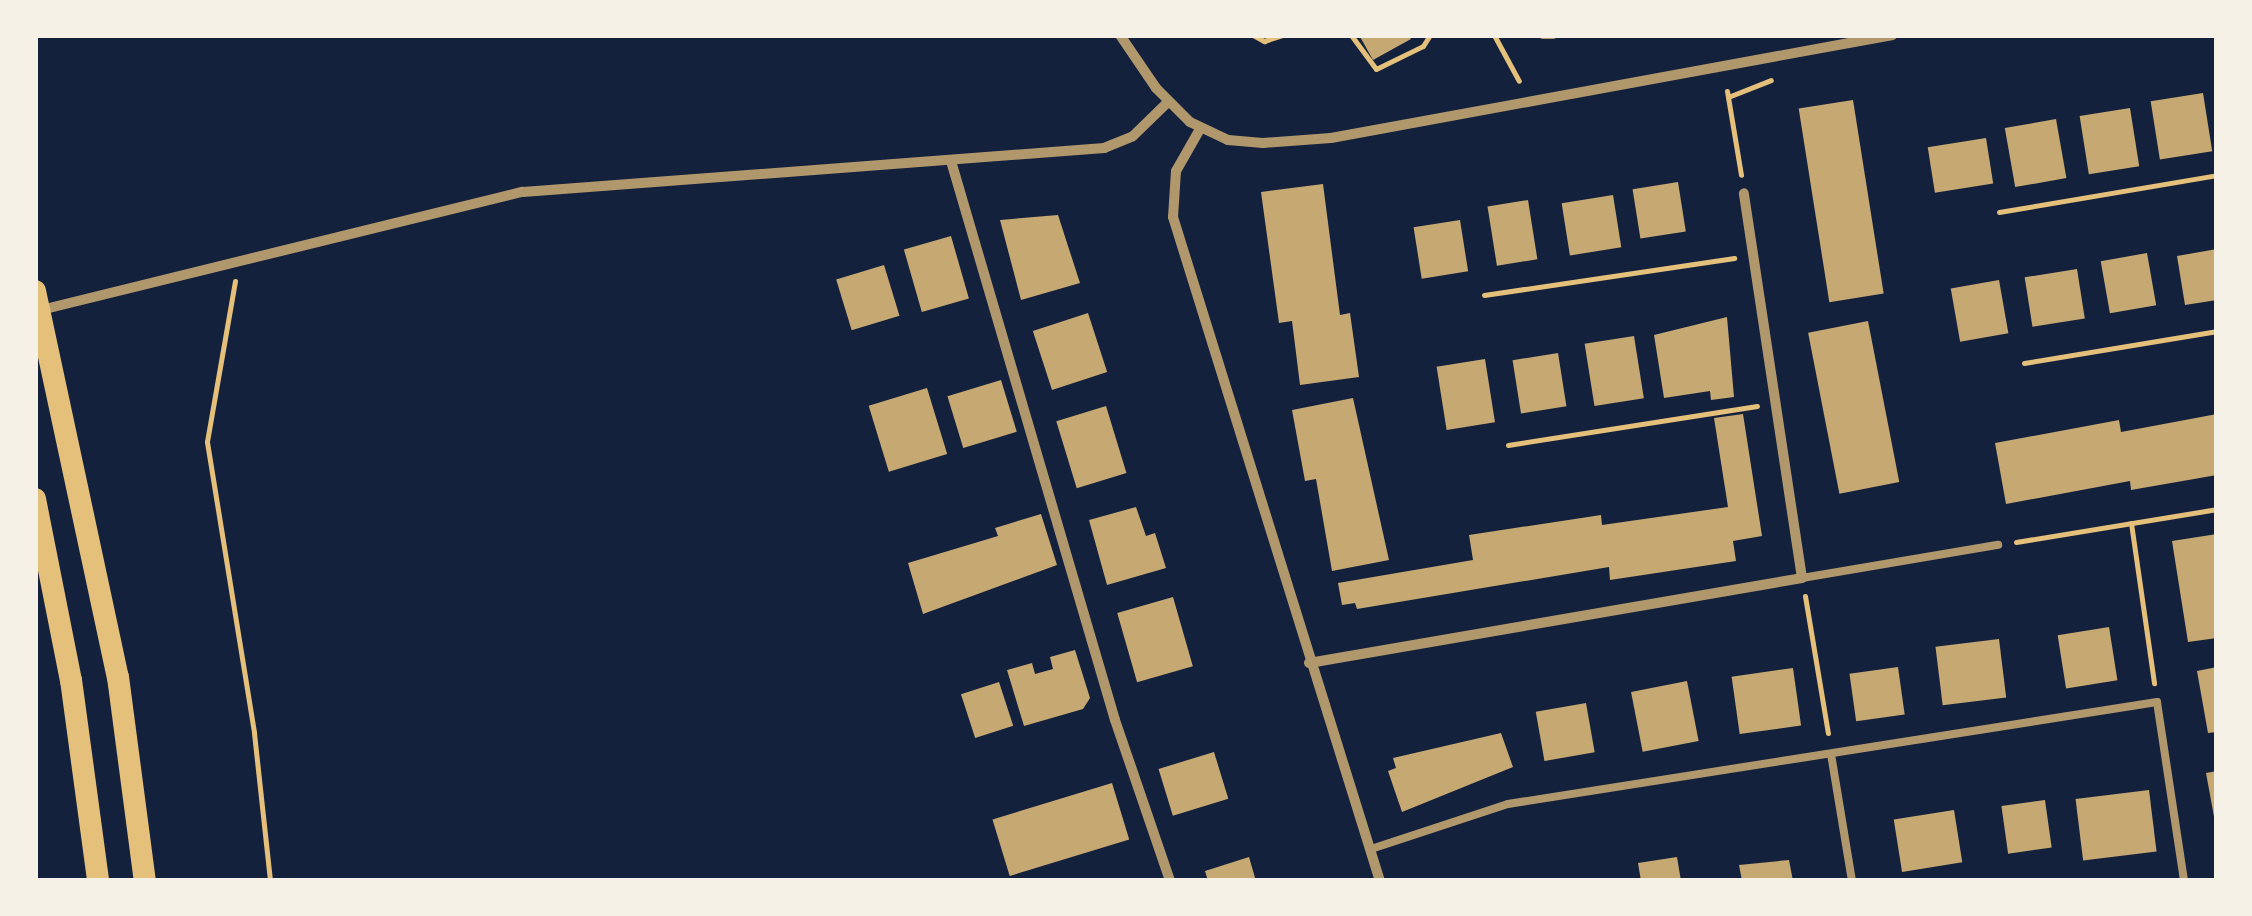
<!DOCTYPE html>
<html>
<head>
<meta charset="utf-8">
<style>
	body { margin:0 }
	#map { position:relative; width:2252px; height:916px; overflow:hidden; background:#14213d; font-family:Karla,sans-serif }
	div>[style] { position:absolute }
	.building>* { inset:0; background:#c6a872; transform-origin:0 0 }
	.path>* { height:5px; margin:-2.5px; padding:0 2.5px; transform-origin:2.5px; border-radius:2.5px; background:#e5c07b }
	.service>* { height:8px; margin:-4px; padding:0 4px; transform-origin:4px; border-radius:4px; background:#b1986c }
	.minor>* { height:10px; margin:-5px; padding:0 5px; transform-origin:5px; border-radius:5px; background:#b1986c }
	.trunk>* { height:22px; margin:-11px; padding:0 11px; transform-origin:11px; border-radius:11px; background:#e5c07b }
	span { translate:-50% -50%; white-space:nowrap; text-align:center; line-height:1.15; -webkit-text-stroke:8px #f6f1e7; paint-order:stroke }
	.frame { position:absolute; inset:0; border:38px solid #f6f1e7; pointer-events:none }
</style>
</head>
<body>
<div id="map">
	<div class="building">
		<div style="clip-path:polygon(1359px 35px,1408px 35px,1411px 39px,1373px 60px)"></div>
		<div style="left:2203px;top:93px;width:59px;height:53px;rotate:81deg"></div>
		<div style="left:1853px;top:100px;width:196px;height:55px;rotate:81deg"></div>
		<div style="left:2130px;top:108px;width:59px;height:51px;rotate:81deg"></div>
		<div style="left:2056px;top:119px;width:60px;height:52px;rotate:80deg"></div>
		<div style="left:1986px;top:138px;width:46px;height:59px;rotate:81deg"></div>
		<div style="left:1678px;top:182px;width:50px;height:46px;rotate:81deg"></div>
		<div style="clip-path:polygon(1323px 184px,1340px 315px,1350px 313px,1359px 377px,1300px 385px,1292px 321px,1279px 323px,1261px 192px)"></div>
		<div style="left:1613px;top:195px;width:53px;height:52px;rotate:81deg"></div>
		<div style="left:1528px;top:200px;width:60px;height:41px;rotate:81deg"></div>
		<div style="clip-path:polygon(1058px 215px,1080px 283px,1021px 300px,1000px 220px)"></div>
		<div style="left:1460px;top:220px;width:52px;height:47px;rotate:81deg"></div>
		<div style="left:951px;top:236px;width:65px;height:49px;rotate:74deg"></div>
		<div style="clip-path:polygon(2217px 249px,2217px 300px,2185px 305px,2177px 256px)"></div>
		<div style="left:2147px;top:253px;width:53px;height:47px;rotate:80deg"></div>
		<div style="left:884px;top:265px;width:53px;height:50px;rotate:73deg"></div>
		<div style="left:2077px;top:269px;width:50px;height:53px;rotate:81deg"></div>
		<div style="left:1999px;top:280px;width:54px;height:49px;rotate:80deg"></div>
		<div style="left:1088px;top:313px;width:62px;height:58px;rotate:72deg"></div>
		<div style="clip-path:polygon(1727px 317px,1734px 397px,1711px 400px,1710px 391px,1664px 398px,1654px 335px)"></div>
		<div style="left:1868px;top:321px;width:164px;height:61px;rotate:79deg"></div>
		<div style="left:1634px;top:336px;width:63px;height:50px;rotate:81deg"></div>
		<div style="left:1558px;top:353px;width:54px;height:46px;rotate:81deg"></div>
		<div style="left:1485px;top:359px;width:64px;height:49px;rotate:81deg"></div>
		<div style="left:1001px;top:380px;width:54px;height:56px;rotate:73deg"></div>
		<div style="left:927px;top:388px;width:69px;height:61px;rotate:73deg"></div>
		<div style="clip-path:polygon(1353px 398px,1389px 560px,1332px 571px,1316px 479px,1305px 481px,1292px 410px)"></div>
		<div style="left:1106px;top:406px;width:70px;height:52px;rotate:73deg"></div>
		<div style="clip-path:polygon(1743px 414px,1762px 536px,1733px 541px,1736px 561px,1610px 580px,1609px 567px,1357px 609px,1355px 603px,1342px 605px,1338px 583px,1473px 560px,1469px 535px,1601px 515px,1602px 525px,1728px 507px,1714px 418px)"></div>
		<div style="clip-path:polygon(2217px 414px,2217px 475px,2131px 490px,2130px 481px,2006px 504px,1995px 443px,2119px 420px,2121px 432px)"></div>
		<div style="clip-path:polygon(1136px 507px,1146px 536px,1155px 533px,1166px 568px,1107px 585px,1089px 520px)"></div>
		<div style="clip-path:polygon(1041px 514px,1057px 565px,923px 614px,908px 563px,998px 536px,995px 528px)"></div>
		<div style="clip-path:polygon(2217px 534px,2217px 638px,2188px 642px,2172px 541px)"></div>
		<div style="left:1173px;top:597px;width:72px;height:58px;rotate:74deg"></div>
		<div style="left:2109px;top:627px;width:54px;height:52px;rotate:81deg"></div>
		<div style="left:1999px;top:639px;width:59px;height:64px;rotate:83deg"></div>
		<div style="clip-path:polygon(1075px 650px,1090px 698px,1083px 709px,1024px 726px,1007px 670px,1032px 663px,1035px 674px,1053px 669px,1050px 657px)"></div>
		<div style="left:1898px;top:667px;width:48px;height:49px;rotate:82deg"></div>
		<div style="clip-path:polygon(2217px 667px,2217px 732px,2208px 733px,2197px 671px)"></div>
		<div style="left:1793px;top:668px;width:58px;height:62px;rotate:82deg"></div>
		<div style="left:1687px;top:681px;width:61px;height:57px;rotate:79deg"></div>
		<div style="left:999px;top:682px;width:46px;height:40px;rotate:72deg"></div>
		<div style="left:1586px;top:703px;width:50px;height:51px;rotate:80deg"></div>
		<div style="clip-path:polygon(1501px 733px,1513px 767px,1402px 812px,1388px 771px,1396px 768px,1393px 758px)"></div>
		<div style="left:1214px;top:752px;width:49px;height:58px;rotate:73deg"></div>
		<div style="clip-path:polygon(2217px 771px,2217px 822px,2215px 822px,2206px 773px)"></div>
		<div style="left:1112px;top:783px;width:59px;height:125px;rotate:73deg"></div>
		<div style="left:2149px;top:790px;width:62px;height:74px;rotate:83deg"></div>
		<div style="left:2045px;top:800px;width:48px;height:44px;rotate:82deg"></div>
		<div style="left:1954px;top:810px;width:53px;height:61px;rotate:81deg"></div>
		<div style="clip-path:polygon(1249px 857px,1256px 881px,1208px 881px,1205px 871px)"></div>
		<div style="clip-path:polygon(1677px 857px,1681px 881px,1641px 881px,1638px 863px)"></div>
		<div style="clip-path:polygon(1789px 860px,1793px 881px,1742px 881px,1739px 865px)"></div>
	</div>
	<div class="path">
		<div style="left:1253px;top:35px;width:13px;rotate:29deg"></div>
		<div style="left:1264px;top:41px;width:19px;rotate:-18deg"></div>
		<div style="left:1351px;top:35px;width:42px;rotate:53.7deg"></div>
		<div style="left:1376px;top:69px;width:52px;rotate:-26.1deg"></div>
		<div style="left:1423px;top:46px;width:13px;rotate:-58deg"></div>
		<div style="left:1494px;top:35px;width:52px;rotate:61.5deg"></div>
		<div style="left:1727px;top:91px;width:85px;rotate:80.5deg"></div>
		<div style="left:1728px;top:97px;width:46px;rotate:-21.6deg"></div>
		<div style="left:1999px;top:212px;width:221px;rotate:-9.6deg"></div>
		<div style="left:235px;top:281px;width:163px;rotate:99.9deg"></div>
		<div style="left:207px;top:442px;width:295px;rotate:80.8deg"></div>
		<div style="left:254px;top:733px;width:149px;rotate:83.8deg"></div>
		<div style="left:1484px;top:295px;width:253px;rotate:-8.4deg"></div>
		<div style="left:2024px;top:363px;width:196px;rotate:-9.4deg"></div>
		<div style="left:1508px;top:445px;width:252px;rotate:-8.9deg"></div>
		<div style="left:2131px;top:523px;width:162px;rotate:81.8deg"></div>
		<div style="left:2016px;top:542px;width:204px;rotate:-9.3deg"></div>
		<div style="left:1805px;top:596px;width:139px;rotate:80.5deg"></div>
	</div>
	<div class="service">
		<div style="left:1543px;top:35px;width:10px"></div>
		<div style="left:1802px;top:578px;width:199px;rotate:-9.6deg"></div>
		<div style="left:1831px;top:754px;width:129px;rotate:80.6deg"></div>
		<div style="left:1371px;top:849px;width:144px;rotate:-18.2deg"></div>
		<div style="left:1508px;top:804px;width:657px;rotate:-8.93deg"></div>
		<div style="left:2157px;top:702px;width:181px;rotate:81.4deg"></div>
	</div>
	<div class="minor">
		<div style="left:1120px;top:35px;width:64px;rotate:55.8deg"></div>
		<div style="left:1156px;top:88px;width:48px;rotate:45deg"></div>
		<div style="left:1190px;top:122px;width:42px;rotate:25.3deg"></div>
		<div style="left:1228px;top:140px;width:35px;rotate:5deg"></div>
		<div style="left:1263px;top:143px;width:68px;rotate:-4.2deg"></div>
		<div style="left:1331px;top:138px;width:571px;rotate:-10.39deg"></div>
		<div style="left:1200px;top:129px;width:48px;rotate:119.7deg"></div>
		<div style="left:1176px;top:171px;width:46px;rotate:93.7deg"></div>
		<div style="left:1173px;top:217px;width:696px;rotate:72.69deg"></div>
		<div style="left:951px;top:161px;width:583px;rotate:73.65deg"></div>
		<div style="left:1115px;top:720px;width:170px;rotate:71.1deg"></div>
		<div style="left:41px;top:310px;width:496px;rotate:-13.8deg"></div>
		<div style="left:523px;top:192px;width:583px;rotate:-4.33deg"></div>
		<div style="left:1104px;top:148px;width:31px;rotate:-22deg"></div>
		<div style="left:1133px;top:136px;width:49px;rotate:-44.2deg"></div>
		<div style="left:1309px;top:663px;width:500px;rotate:-9.78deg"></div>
		<div style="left:1802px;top:578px;width:389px;rotate:-98.6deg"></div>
	</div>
	<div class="trunk">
		<div style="left:35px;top:291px;width:395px;rotate:77.9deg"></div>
		<div style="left:118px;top:677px;width:206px;rotate:82.5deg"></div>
		<div style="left:35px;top:499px;width:185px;rotate:78.8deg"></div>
		<div style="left:71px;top:680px;width:203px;rotate:82.3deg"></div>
	</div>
	<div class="frame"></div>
</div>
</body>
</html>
